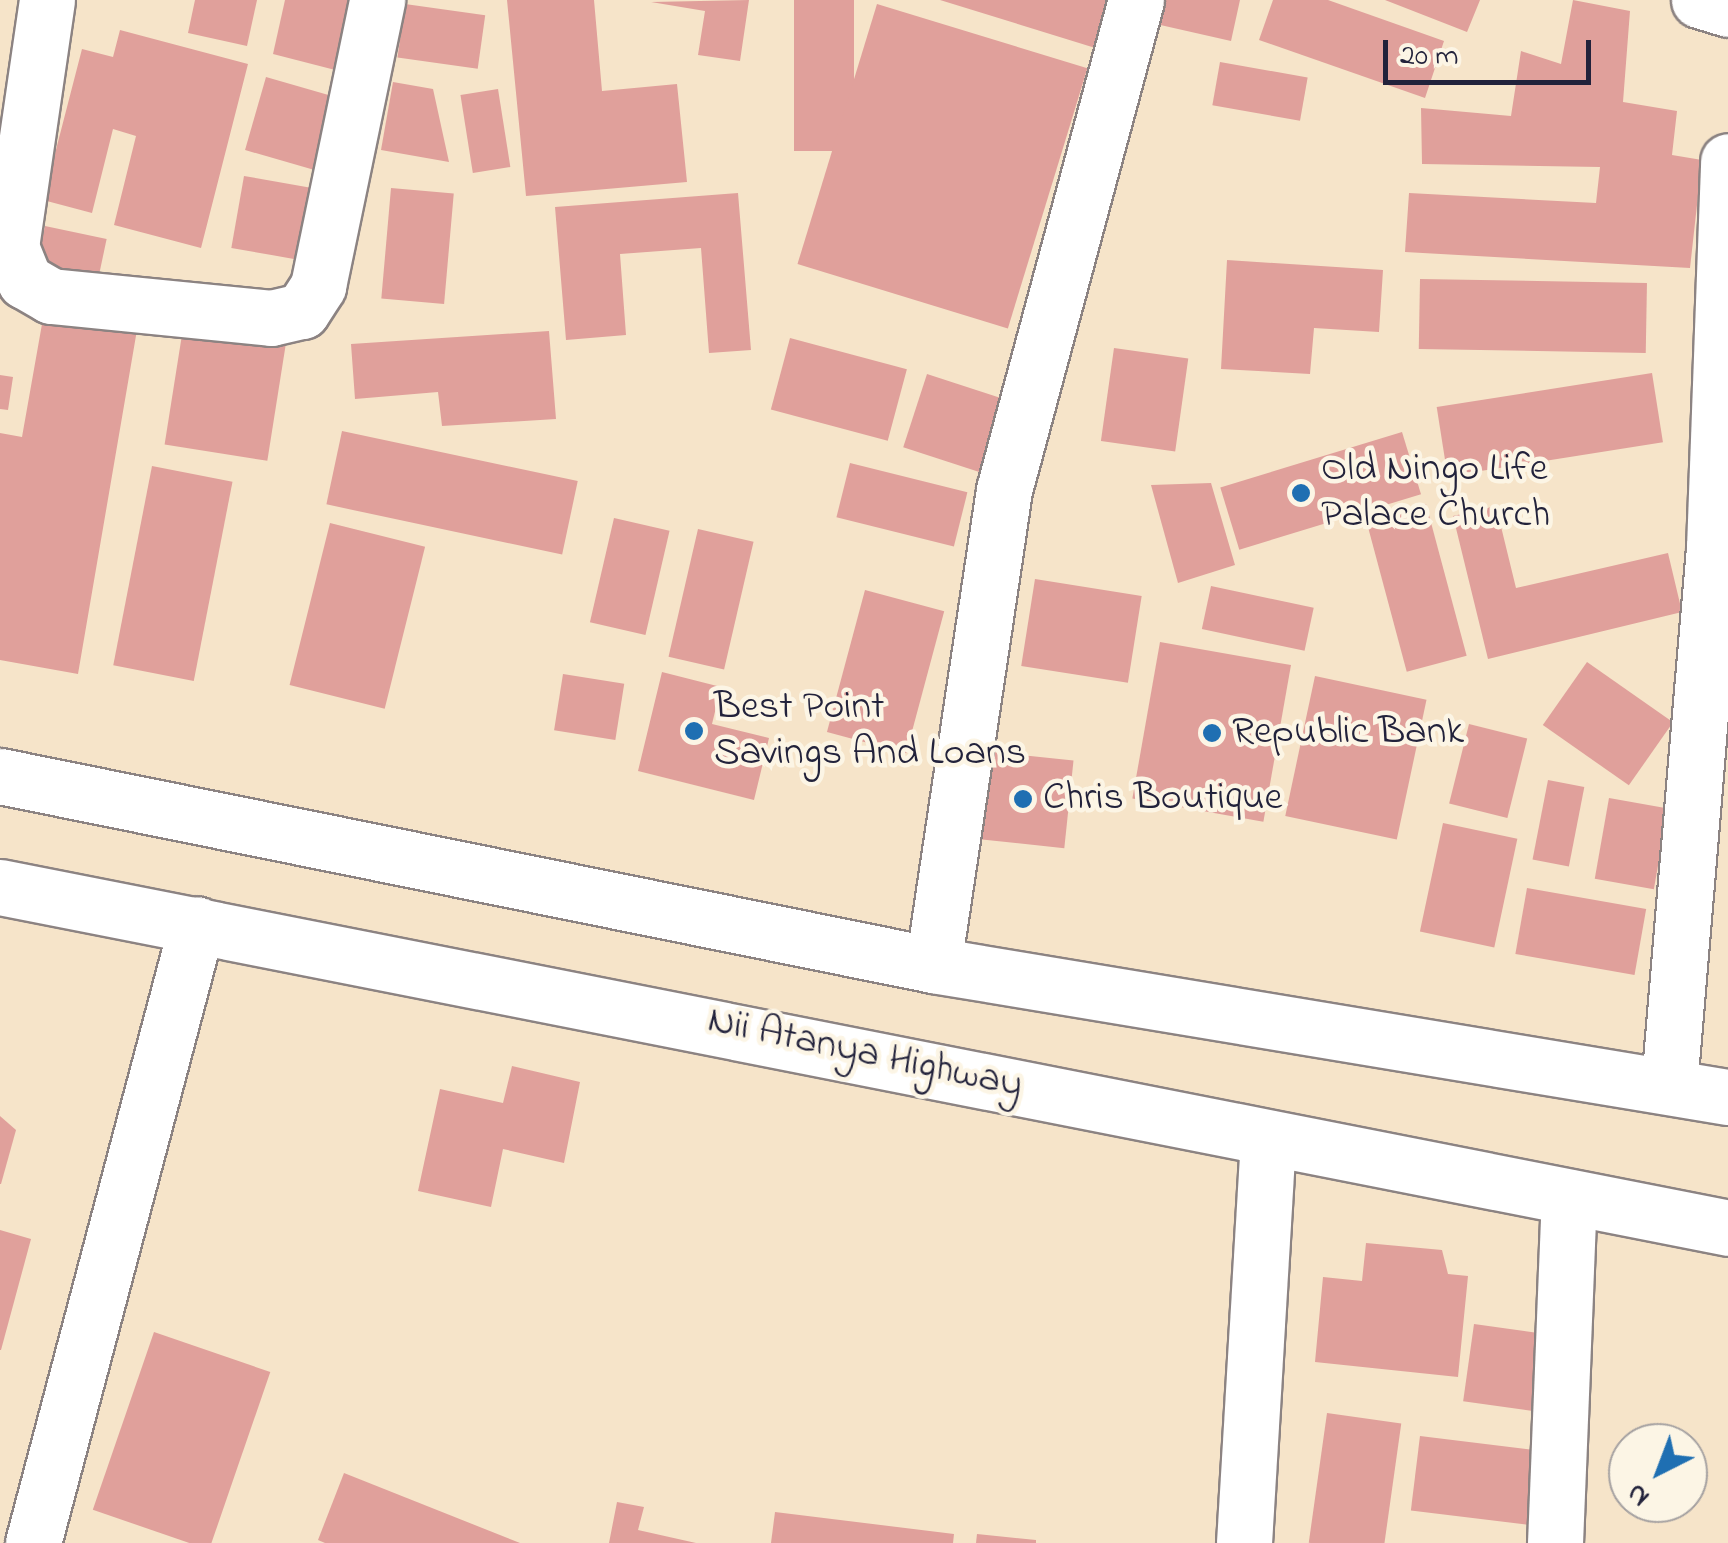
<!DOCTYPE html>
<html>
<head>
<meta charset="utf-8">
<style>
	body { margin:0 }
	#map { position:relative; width:1728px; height:1543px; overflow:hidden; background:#f6e4c9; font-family:"Indie Flower",sans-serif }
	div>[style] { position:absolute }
	.building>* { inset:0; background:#e0a09b; transform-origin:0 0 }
	.roads { filter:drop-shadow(2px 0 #8c8382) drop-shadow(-2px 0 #8c8382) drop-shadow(0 2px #8c8382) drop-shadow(0 -2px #8c8382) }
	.minor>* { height:55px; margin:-27.5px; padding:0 27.5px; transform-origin:27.5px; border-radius:27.5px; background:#fff }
	.major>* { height:55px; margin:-27.5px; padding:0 27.5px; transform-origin:27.5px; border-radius:27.5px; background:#fff }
	.dots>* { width:28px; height:28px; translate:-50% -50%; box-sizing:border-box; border:5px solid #fcf5e5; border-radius:50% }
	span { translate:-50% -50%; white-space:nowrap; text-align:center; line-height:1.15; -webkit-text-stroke:9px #fcf5e5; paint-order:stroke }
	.poi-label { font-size:40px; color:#22223b }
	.left { translate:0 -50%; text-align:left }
	.street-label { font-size:40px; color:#22223b }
	.north { position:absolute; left:1608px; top:1423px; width:100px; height:100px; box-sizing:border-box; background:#fcf5e5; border:2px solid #a5a1a1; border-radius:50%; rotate:222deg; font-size:28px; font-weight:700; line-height:40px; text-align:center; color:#22223b }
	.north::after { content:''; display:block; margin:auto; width:35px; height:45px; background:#1f6fb2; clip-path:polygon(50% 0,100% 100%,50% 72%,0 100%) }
	.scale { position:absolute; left:1383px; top:40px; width:208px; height:45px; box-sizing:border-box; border:5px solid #22223b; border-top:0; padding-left:12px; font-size:30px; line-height:35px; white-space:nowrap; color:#22223b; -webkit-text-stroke:8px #fcf5e5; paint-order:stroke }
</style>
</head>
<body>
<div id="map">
	<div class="building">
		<div style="clip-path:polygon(195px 0,257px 0,247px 46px,188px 33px)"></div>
		<div style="clip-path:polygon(285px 0,360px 0,343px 72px,273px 54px)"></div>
		<div style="clip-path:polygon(507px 0,594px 0,602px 91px,677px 84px,687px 182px,526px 196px)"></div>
		<div style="clip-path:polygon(749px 0,740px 61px,698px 55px,705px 11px,651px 2px)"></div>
		<div style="left:794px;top:0;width:60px;height:151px"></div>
		<div style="clip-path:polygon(940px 0,1120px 0,1105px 51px)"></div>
		<div style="clip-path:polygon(1161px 0,1240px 0,1231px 41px,1156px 24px)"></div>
		<div style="clip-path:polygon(1273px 0,1328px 0,1444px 41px,1425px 98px,1259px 40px)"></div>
		<div style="clip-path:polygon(1385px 0,1480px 0,1467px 32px)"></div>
		<div style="clip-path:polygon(1573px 0,1630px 11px,1623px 102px,1677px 111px,1672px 155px,1702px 160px,1690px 268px,1405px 252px,1409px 193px,1596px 203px,1600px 167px,1422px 164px,1421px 108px,1511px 116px,1521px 51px,1561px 64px)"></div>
		<div style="left:405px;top:4px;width:81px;height:54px;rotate:8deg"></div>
		<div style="left:877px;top:4px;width:220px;height:272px;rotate:17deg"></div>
		<div style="clip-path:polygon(120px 30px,248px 64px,201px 248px,114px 225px,136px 136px,113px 129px,92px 213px,43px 200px,82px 49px,113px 57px)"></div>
		<div style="left:1220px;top:62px;width:89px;height:44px;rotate:10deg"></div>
		<div style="left:266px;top:77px;width:74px;height:76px;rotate:16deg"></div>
		<div style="clip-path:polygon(393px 82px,433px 89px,449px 162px,381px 150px)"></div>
		<div style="left:498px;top:89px;width:79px;height:38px;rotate:81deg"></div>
		<div style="left:244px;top:176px;width:72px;height:73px;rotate:10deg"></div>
		<div style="left:391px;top:188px;width:63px;height:111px;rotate:5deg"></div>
		<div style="clip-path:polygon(738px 193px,751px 350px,709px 353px,701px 248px,620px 254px,626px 335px,566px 340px,555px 207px)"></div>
		<div style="left:45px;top:226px;width:63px;height:50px;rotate:12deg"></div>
		<div style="clip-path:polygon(1227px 260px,1383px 270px,1379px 332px,1314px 328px,1310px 374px,1221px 369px)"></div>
		<div style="left:1420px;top:279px;width:227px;height:70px;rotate:1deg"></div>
		<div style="clip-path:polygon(45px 307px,138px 324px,78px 674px,0 660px,0 433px,22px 437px)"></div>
		<div style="left:184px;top:322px;width:104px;height:124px;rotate:9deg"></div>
		<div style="clip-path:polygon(549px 331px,556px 419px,442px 426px,438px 392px,355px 399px,351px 344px)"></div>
		<div style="left:790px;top:338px;width:121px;height:74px;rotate:15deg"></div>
		<div style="left:1114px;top:348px;width:75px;height:94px;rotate:8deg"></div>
		<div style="left:1652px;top:373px;width:70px;height:218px;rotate:81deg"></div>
		<div style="left:927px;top:374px;width:84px;height:77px;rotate:18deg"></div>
		<div style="clip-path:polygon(0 375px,13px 377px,8px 410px,0 409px)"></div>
		<div style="left:342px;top:431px;width:241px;height:75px;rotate:12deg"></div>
		<div style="left:1402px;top:432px;width:65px;height:190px;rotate:73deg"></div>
		<div style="left:850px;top:463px;width:121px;height:56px;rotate:14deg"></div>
		<div style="left:152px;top:466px;width:82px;height:203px;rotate:11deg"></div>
		<div style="clip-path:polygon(1211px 483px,1235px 565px,1178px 583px,1151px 485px)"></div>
		<div style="left:1426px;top:504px;width:157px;height:62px;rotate:75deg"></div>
		<div style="clip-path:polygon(1496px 506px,1516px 588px,1668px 553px,1682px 612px,1488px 659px,1453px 516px)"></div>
		<div style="left:614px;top:518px;width:57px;height:107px;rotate:13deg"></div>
		<div style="left:330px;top:523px;width:98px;height:167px;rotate:14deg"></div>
		<div style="left:698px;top:529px;width:57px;height:131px;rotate:13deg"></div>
		<div style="left:1035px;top:579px;width:108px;height:88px;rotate:9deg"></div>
		<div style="left:1211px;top:586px;width:105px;height:44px;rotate:12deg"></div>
		<div style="left:865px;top:590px;width:82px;height:147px;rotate:15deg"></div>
		<div style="left:1160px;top:642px;width:133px;height:159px;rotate:10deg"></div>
		<div style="left:1587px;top:662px;width:105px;height:77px;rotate:35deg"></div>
		<div style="clip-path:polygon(662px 672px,721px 687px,712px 724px,769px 738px,754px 800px,638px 771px)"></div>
		<div style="left:563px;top:674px;width:62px;height:57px;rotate:9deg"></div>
		<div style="left:1315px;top:676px;width:114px;height:143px;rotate:12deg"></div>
		<div style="left:1469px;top:724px;width:60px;height:82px;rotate:14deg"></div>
		<div style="left:982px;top:751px;width:92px;height:88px;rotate:6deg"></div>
		<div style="left:1548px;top:780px;width:37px;height:81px;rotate:11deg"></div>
		<div style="left:1609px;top:798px;width:60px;height:82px;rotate:10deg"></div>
		<div style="left:1443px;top:823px;width:76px;height:111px;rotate:12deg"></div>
		<div style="left:1527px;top:888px;width:121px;height:67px;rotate:10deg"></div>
		<div style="clip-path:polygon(512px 1066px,580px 1082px,564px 1163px,503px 1149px,491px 1207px,418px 1191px,440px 1089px,503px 1103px)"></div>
		<div style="clip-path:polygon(0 1116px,16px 1130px,1px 1184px,0 1184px)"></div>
		<div style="clip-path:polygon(0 1230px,31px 1239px,1px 1350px,0 1350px)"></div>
		<div style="clip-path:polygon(1366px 1243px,1442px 1250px,1448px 1274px,1468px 1276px,1458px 1377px,1315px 1362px,1323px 1277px,1362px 1281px)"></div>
		<div style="left:1474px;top:1324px;width:83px;height:78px;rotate:8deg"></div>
		<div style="left:154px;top:1332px;width:123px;height:188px;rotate:19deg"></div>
		<div style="left:1327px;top:1413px;width:75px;height:131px;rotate:8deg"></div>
		<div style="left:1420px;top:1436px;width:119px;height:75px;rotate:7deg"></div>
		<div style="clip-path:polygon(344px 1473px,520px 1543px,325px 1543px,318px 1540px)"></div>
		<div style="clip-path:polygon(617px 1502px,644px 1507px,638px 1530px,696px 1543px,609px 1543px)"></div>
		<div style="clip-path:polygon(775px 1512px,954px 1534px,953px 1543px,771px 1543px)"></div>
		<div style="clip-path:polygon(977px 1534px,1036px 1540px,1036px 1543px,976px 1543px)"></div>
	</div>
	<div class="roads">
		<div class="minor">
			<div style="left:47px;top:0;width:250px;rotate:98.3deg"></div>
			<div style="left:11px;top:247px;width:37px;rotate:68deg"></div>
			<div style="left:25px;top:281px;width:30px;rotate:30deg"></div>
			<div style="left:51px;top:296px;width:221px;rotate:5.7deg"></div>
			<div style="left:271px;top:318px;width:32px;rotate:-13deg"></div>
			<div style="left:302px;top:311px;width:30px;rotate:-57deg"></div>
			<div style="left:318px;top:286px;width:292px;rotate:-78.3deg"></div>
			<div style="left:1699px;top:0;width:30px;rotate:17deg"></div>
			<div style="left:933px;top:965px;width:480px;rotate:-81.5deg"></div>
			<div style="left:1004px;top:490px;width:507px;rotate:-74.92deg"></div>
			<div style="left:1669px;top:1085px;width:539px;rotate:-85.21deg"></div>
			<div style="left:1714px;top:548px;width:387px;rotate:-87.9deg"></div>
			<div style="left:33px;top:1543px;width:640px;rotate:-75.16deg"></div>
			<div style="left:1244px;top:1543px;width:406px;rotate:-86.6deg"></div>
			<div style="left:1555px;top:1543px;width:346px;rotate:-87.7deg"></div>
		</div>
		<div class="major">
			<div style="left:0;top:776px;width:952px;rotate:11.45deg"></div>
			<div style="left:933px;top:965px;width:806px;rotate:9.43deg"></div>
			<div style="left:0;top:887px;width:1761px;rotate:11.16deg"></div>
		</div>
	</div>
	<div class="dots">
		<div style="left:1301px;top:493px;background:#1f6fb2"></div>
		<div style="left:694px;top:731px;background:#1f6fb2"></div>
		<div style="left:1212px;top:733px;background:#1f6fb2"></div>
		<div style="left:1023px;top:799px;background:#1f6fb2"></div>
	</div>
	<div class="poi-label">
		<span class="left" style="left:1321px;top:493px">Old Ningo Life<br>Palace Church</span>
		<span class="left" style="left:714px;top:731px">Best Point<br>Savings And Loans</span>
		<span class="left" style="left:1232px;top:733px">Republic Bank</span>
		<span class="left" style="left:1043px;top:799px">Chris Boutique</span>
	</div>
	<div class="street-label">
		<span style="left:865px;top:1054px;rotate:12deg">Nii Atanya Highway</span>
	</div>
	<div class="north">N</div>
	<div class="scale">20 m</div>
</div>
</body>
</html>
